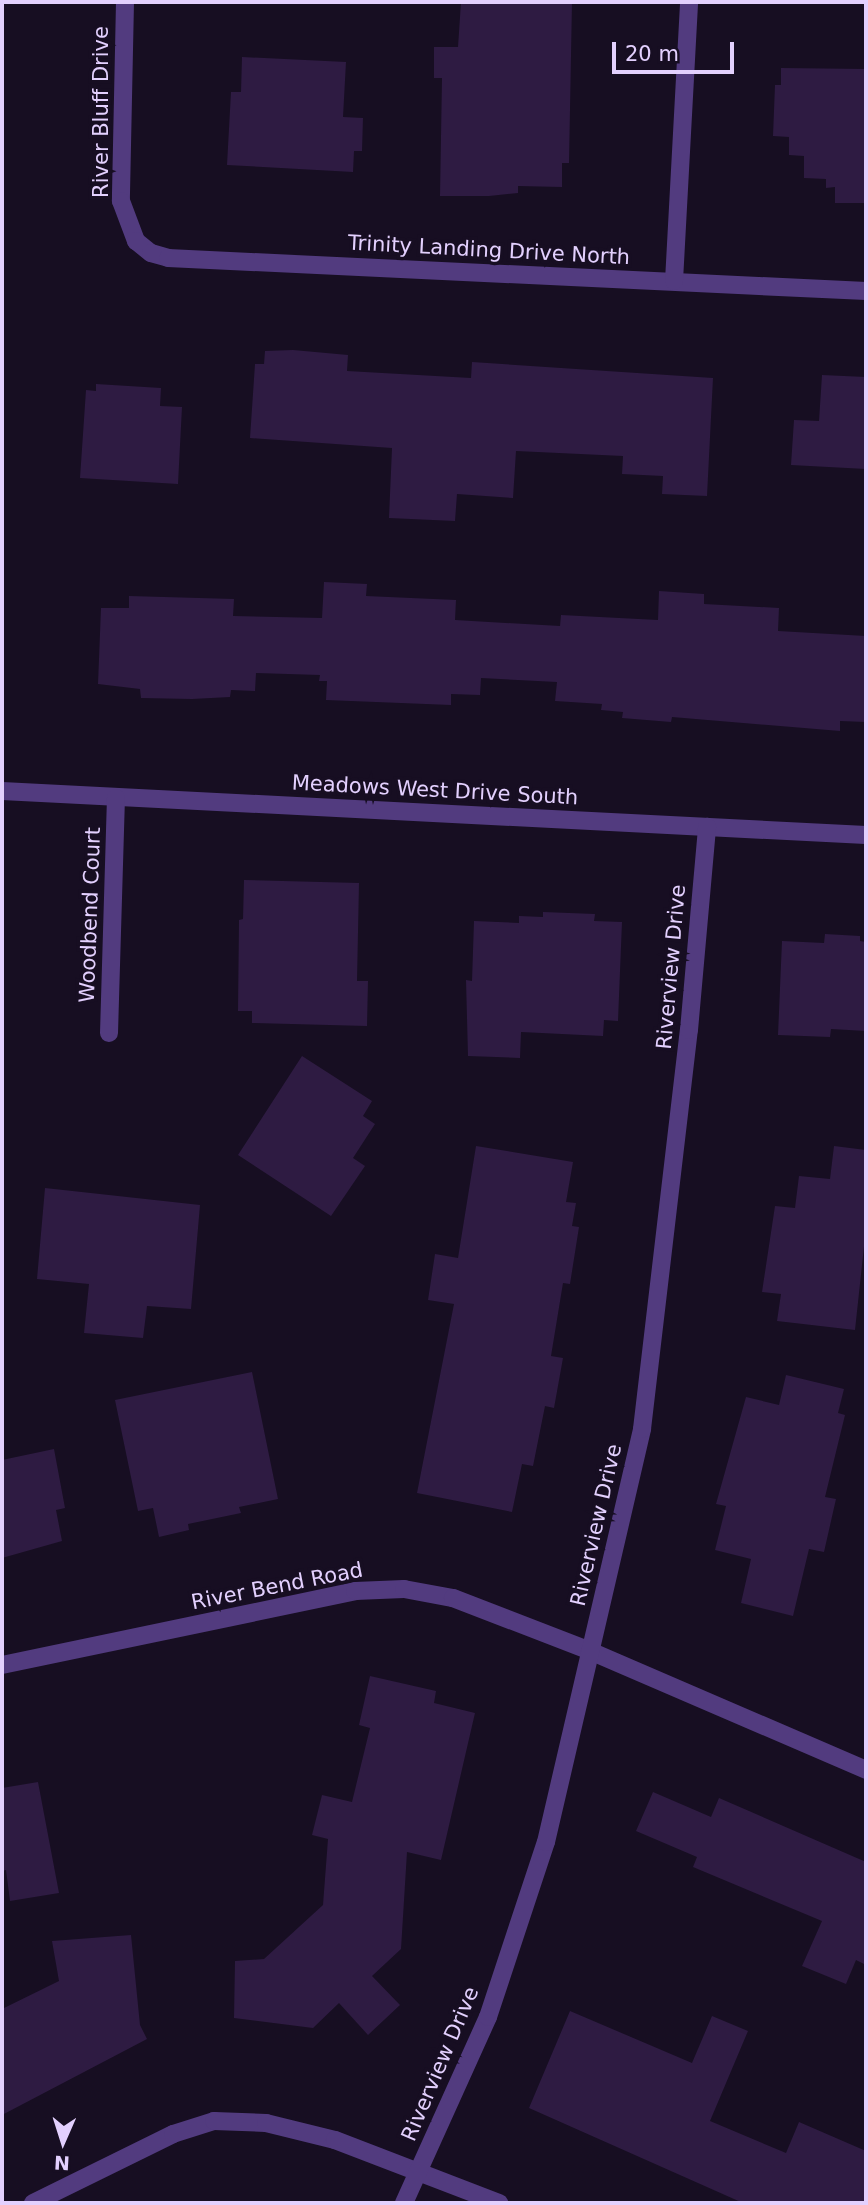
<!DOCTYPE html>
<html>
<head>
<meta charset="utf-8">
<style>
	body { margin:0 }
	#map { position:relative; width:868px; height:2205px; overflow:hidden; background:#170e22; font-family:"DejaVu Sans",sans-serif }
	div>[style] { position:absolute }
	.building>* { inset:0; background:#2e1b42 }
	.minor>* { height:18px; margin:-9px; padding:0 9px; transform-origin:9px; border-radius:9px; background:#523b7f }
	span { translate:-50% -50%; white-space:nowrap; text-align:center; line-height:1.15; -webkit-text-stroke:7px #170e22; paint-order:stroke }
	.street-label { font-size:21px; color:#e3d0fe }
	.frame { position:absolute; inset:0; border:4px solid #e3d0fe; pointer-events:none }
	.north { position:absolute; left:28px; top:2107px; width:70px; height:70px; -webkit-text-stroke:5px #170e22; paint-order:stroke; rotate:183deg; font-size:19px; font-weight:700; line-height:28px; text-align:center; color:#e3d0fe }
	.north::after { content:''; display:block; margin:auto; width:24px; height:32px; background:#e3d0fe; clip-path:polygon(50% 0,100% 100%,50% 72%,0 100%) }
	.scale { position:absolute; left:612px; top:42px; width:122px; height:32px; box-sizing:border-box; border:4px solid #e3d0fe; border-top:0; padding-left:9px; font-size:21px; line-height:24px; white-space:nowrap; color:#e3d0fe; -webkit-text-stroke:5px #170e22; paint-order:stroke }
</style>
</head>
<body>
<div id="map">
	<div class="building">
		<div style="clip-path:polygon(461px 2px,572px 2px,569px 163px,562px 163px,562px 187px,518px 186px,518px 193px,489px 196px,440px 196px,442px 78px,434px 78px,434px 47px,458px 47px)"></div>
		<div style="clip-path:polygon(242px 57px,346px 62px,343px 117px,363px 118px,362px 151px,354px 151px,353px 172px,227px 165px,231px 92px,241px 92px)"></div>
		<div style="clip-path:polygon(781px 68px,866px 69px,866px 203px,835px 203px,835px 187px,826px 188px,826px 179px,804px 178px,804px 156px,789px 155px,789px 137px,773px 136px,775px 85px,781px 85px)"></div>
		<div style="clip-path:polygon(293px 350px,348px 355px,347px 371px,471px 378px,472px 362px,713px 378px,707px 496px,662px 494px,663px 476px,622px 474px,623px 456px,516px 451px,513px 498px,457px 494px,455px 521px,389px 518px,392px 448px,250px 438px,255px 364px,264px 364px,265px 351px)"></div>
		<div style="clip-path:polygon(822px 375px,866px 377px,866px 469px,791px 465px,794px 420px,819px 421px)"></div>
		<div style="clip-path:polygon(96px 384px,161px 388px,160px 406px,182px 407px,178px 484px,80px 478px,86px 390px,96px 391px)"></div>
		<div style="clip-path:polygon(324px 582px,367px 584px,366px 596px,456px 600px,455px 620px,560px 626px,561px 615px,658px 620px,659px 591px,704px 594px,704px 604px,779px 608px,778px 631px,866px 636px,866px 722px,840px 721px,840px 731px,672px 717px,671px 722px,622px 718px,623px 712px,601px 710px,602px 704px,555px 701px,557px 682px,481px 678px,480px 695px,451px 694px,451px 705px,326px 700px,327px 681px,319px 681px,320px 675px,256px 673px,255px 691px,231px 690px,230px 697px,192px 699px,141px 698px,140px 689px,98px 684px,101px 608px,129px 608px,129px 596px,234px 599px,233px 616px,322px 618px)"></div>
		<div style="clip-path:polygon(244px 880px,359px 883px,357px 981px,368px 981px,367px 1026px,252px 1023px,252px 1011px,238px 1011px,239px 920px,243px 919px)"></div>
		<div style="clip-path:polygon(543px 912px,595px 914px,594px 921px,622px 922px,618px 1021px,604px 1020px,603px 1036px,521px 1032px,520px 1058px,468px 1056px,466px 980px,472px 981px,474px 921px,519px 923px,519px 916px,543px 917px)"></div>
		<div style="clip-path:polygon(825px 934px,860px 936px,860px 941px,866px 942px,866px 1031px,831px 1029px,830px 1037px,778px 1035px,782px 941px,824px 943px)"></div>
		<div style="clip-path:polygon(302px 1056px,372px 1101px,363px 1116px,375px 1124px,353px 1158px,365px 1166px,331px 1216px,238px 1155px)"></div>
		<div style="clip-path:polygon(476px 1146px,573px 1162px,566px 1202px,576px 1203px,572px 1226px,579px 1227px,570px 1284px,563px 1283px,551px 1356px,563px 1358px,554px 1408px,545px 1406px,533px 1466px,522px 1464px,512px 1512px,417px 1493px,454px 1304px,428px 1300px,435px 1254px,458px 1258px)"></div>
		<div style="clip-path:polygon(834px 1146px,866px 1150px,866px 1228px,855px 1330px,777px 1321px,781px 1294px,762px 1292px,775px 1206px,795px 1208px,799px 1176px,830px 1179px)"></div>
		<div style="clip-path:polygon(45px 1188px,200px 1205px,191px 1309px,147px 1306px,143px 1338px,84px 1333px,89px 1284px,37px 1279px)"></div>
		<div style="clip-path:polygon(252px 1372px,278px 1499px,239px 1507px,241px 1513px,188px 1524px,189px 1530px,159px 1537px,153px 1508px,138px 1511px,115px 1400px)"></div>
		<div style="clip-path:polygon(786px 1375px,844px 1389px,838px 1413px,845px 1415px,825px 1497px,836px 1499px,824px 1552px,809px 1549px,793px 1616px,741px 1603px,751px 1559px,715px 1550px,726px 1506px,716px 1504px,746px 1397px,779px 1405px)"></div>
		<div style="clip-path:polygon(54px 1449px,65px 1508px,56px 1510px,62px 1541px,2px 1558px,2px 1460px)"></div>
		<div style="clip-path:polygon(370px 1676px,436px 1691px,434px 1703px,475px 1713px,441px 1860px,407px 1852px,401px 1949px,372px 1976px,400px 2005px,368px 2035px,339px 2003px,313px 2028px,234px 2018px,235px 1961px,264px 1959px,323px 1905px,328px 1839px,312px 1835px,322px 1795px,352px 1802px,370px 1728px,359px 1725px)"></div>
		<div style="clip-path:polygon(38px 1782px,59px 1893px,10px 1901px,6px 1870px,2px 1871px,2px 1788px)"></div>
		<div style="clip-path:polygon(653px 1792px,711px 1817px,719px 1798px,866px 1862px,866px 1965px,856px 1960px,846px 1984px,802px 1966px,822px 1921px,693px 1867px,697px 1857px,636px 1831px)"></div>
		<div style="clip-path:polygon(131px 1935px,140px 2025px,147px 2039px,2px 2115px,2px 2009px,59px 1981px,52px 1941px)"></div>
		<div style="clip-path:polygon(570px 2011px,692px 2063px,712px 2016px,748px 2031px,710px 2121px,786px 2153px,799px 2122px,866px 2151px,866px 2203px,743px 2203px,529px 2108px)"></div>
	</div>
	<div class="minor">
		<div style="left:125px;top:2px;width:199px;rotate:91.2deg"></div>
		<div style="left:121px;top:201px;width:43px;rotate:69.4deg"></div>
		<div style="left:136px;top:241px;width:19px;rotate:39deg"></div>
		<div style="left:151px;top:253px;width:18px;rotate:16deg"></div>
		<div style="left:168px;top:258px;width:699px;rotate:2.71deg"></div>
		<div style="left:674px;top:281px;width:279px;rotate:-86.9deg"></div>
		<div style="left:2px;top:791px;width:865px;rotate:2.92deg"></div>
		<div style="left:109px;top:1033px;width:235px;rotate:-88.3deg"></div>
		<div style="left:2px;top:1665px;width:361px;rotate:-11.8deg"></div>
		<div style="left:355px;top:1591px;width:49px;rotate:-2.3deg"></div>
		<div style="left:404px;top:1589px;width:50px;rotate:10.4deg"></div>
		<div style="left:453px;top:1598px;width:147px;rotate:21.1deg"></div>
		<div style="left:590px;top:1651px;width:301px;rotate:23.3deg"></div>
		<div style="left:33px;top:2203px;width:156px;rotate:-26.2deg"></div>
		<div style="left:173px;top:2134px;width:43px;rotate:-17.6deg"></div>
		<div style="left:214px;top:2121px;width:52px;rotate:2.2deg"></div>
		<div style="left:266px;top:2123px;width:71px;rotate:13.8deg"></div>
		<div style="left:335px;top:2140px;width:176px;rotate:21deg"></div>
		<div style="left:404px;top:2203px;width:204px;rotate:-65.7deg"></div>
		<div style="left:488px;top:2017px;width:184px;rotate:-71.7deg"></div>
		<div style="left:546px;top:1842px;width:424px;rotate:-76.9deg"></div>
		<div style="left:642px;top:1429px;width:402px;rotate:-83.3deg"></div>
		<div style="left:689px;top:1030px;width:204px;rotate:-84.9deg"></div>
	</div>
	<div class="street-label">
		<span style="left:101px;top:112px;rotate:-90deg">River Bluff Drive</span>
		<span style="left:489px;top:250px;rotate:3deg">Trinity Landing Drive North</span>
		<span style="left:435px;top:790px;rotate:3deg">Meadows West Drive South</span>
		<span style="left:90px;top:915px;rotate:-88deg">Woodbend Court</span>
		<span style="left:671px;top:967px;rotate:-85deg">Riverview Drive</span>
		<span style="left:596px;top:1525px;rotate:-77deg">Riverview Drive</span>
		<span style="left:277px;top:1586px;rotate:-11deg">River Bend Road</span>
		<span style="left:440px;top:2064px;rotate:-67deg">Riverview Drive</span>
	</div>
	<div class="frame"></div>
	<div class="north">N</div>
	<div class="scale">20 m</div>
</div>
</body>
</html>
